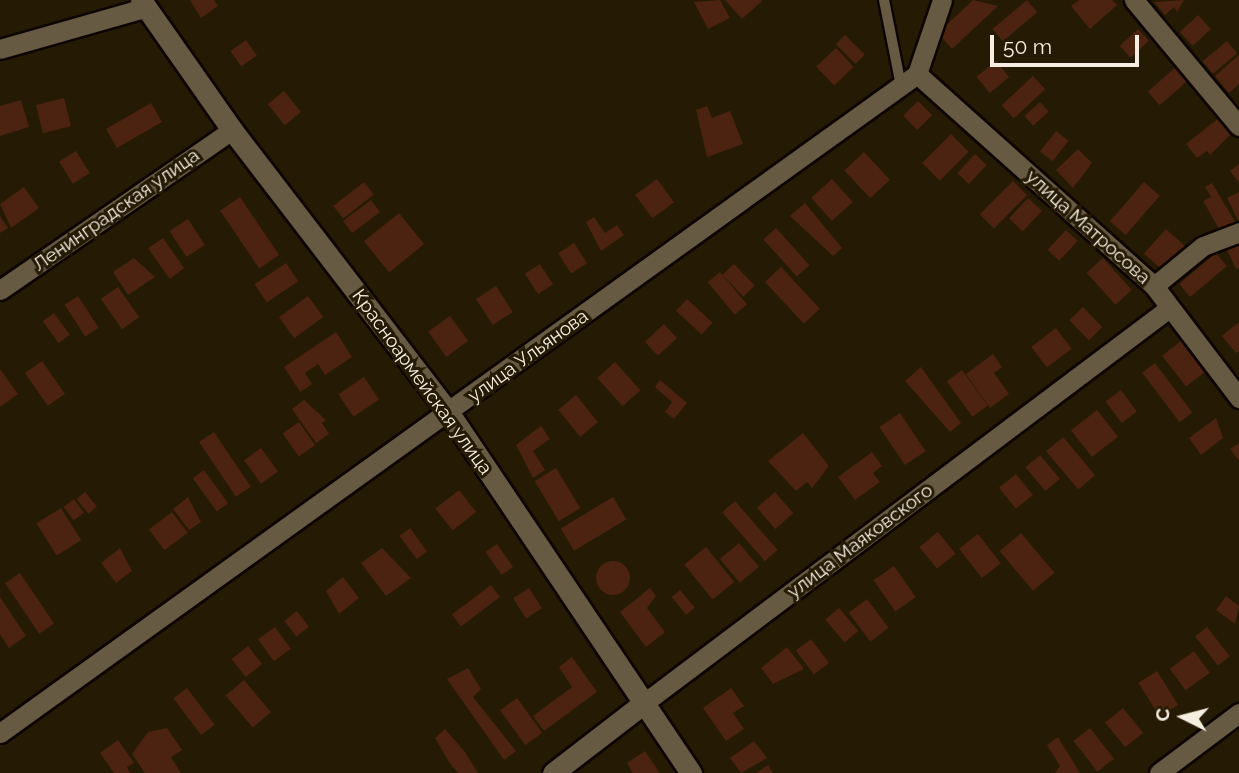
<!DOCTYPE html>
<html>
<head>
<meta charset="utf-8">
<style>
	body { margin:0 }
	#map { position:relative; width:1239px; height:773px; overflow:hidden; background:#251a04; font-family:Raleway,sans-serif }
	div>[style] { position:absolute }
	.building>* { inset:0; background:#4b2310; transform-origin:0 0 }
	.round { border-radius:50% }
	.roads { filter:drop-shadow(2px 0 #0d0500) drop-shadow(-2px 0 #0d0500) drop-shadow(0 2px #0d0500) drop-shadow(0 -2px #0d0500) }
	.service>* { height:10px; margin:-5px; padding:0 5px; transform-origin:5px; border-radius:5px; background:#675a42 }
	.minor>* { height:19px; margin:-9.5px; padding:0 9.5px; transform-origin:9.5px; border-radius:9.5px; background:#675a42 }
	.tertiary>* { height:21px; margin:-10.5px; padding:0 10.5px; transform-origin:10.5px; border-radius:10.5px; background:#675a42 }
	span { translate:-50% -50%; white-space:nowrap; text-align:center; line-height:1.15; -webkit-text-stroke:6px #251a04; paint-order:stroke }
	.street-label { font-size:19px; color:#f6eee1 }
	.north { position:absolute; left:1148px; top:682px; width:70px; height:70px; -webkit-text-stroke:5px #251a04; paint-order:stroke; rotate:276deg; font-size:19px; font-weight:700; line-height:28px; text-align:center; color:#f6eee1 }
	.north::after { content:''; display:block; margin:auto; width:24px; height:32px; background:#f6eee1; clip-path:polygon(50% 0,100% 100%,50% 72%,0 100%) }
	.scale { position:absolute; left:990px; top:35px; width:149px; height:32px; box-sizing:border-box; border:4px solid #f6eee1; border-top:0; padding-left:9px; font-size:21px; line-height:24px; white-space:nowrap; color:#f6eee1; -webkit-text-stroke:5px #251a04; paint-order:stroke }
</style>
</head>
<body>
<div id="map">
	<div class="building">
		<div style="clip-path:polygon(190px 0,214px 0,218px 6px,201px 18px)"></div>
		<div style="clip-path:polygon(720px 0,730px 18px,708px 29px,694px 2px)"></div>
		<div style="clip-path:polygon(725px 0,760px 0,762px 1px,742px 19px)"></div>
		<div style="clip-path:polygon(973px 0,998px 6px,952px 49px,938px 33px)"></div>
		<div style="left:1027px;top:0;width:16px;height:45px;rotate:50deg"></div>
		<div style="clip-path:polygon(1079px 0,1112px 0,1117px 5px,1090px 29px,1071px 6px)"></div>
		<div style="clip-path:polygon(1184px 0,1177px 12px,1174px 7px,1165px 15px,1154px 2px)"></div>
		<div style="left:1198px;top:15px;width:19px;height:25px;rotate:47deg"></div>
		<div style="left:1138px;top:29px;width:16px;height:25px;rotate:47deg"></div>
		<div style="left:845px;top:35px;width:28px;height:13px;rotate:45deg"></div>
		<div style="left:246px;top:40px;width:19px;height:19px;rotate:55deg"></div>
		<div style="left:1227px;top:41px;width:16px;height:32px;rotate:50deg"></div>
		<div style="left:836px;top:48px;width:26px;height:27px;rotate:47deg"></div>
		<div style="clip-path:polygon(1239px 55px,1239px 84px,1229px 93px,1215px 76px)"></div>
		<div style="left:996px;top:61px;width:21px;height:25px;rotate:51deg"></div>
		<div style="left:1175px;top:68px;width:18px;height:36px;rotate:49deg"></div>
		<div style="left:1033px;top:76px;width:18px;height:43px;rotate:47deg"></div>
		<div style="left:284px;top:91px;width:27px;height:21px;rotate:51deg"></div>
		<div style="left:64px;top:98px;width:29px;height:29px;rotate:76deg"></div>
		<div style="clip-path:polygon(21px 100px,29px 127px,0 136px,0 106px)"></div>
		<div style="left:918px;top:101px;width:20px;height:21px;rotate:45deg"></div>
		<div style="left:1040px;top:102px;width:13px;height:21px;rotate:48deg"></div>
		<div style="left:151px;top:103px;width:22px;height:52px;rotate:60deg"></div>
		<div style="clip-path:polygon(707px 106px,712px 118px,730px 111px,743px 144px,707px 157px,696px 110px)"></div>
		<div style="clip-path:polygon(1220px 117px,1232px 133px,1210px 155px,1207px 151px,1197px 158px,1186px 144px)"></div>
		<div style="left:1056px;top:131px;width:16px;height:26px;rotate:38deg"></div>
		<div style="left:951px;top:134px;width:25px;height:41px;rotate:45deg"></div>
		<div style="clip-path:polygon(1078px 149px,1092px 163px,1073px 188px,1056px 170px)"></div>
		<div style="left:76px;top:151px;width:26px;height:20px;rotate:58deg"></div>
		<div style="left:864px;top:152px;width:38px;height:27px;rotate:47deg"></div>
		<div style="left:975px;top:154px;width:16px;height:26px;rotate:43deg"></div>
		<div style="clip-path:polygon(1239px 164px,1239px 183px,1230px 171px)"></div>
		<div style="left:657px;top:179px;width:29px;height:27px;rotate:54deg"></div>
		<div style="left:832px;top:179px;width:31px;height:28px;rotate:48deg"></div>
		<div style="left:1013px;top:181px;width:20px;height:47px;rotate:45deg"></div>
		<div style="left:364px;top:182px;width:16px;height:39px;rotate:52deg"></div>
		<div style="left:1144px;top:182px;width:21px;height:52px;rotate:41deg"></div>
		<div style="clip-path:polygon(1212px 183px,1237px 225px,1222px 234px,1203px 201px,1211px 197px,1205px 187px)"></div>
		<div style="clip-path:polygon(24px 187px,39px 208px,11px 228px,0 204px)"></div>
		<div style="clip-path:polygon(1239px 192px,1239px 222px,1227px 198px)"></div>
		<div style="left:240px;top:197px;width:70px;height:24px;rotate:56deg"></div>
		<div style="left:1028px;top:198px;width:19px;height:28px;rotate:43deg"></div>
		<div style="left:371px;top:200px;width:15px;height:35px;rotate:53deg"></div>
		<div style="clip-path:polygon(805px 203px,842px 248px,833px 256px,790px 216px)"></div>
		<div style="left:399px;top:213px;width:40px;height:45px;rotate:51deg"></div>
		<div style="clip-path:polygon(0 216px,8px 228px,0 233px)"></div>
		<div style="clip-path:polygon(594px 217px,605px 233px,617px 225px,624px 235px,601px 251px,586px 222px)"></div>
		<div style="left:188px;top:219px;width:31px;height:22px;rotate:57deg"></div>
		<div style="left:776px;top:228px;width:50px;height:17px;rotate:48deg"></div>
		<div style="left:1166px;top:229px;width:25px;height:33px;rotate:42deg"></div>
		<div style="left:1066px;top:230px;width:16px;height:27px;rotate:43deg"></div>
		<div style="left:163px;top:238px;width:37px;height:18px;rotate:55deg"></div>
		<div style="clip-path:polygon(1239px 242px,1239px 268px,1236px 269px,1226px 248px)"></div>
		<div style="left:574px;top:243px;width:24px;height:19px;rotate:57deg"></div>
		<div style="left:1216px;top:253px;width:17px;height:48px;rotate:50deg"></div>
		<div style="clip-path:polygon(134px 258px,155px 277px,128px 295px,113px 272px)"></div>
		<div style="left:1103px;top:258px;width:43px;height:22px;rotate:48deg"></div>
		<div style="left:286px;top:263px;width:22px;height:38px;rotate:56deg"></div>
		<div style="left:540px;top:264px;width:24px;height:18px;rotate:57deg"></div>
		<div style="left:734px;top:264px;width:30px;height:16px;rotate:46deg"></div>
		<div style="left:781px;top:267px;width:57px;height:22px;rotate:47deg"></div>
		<div style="left:720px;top:272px;width:42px;height:16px;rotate:50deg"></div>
		<div style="left:496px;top:286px;width:31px;height:24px;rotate:57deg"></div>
		<div style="left:118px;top:287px;width:37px;height:21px;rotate:55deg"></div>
		<div style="left:78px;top:296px;width:38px;height:16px;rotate:57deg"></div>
		<div style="left:308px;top:296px;width:26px;height:36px;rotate:54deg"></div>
		<div style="left:687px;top:299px;width:35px;height:16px;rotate:43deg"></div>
		<div style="left:1083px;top:307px;width:28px;height:19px;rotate:46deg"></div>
		<div style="left:54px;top:313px;width:27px;height:14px;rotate:54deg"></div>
		<div style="left:450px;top:316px;width:31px;height:27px;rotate:54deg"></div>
		<div style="clip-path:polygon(1239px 322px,1239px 351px,1236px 353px,1222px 336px)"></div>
		<div style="left:664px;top:324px;width:19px;height:26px;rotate:47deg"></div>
		<div style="left:1056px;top:328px;width:26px;height:31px;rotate:53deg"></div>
		<div style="clip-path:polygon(336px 332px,352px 357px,325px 375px,318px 364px,305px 373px,312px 384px,300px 392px,284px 367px)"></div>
		<div style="left:1181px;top:341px;width:39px;height:24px;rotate:52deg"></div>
		<div style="clip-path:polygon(993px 354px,1002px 367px,994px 373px,1009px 394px,990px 408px,966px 374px)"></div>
		<div style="left:42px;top:361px;width:40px;height:21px;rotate:55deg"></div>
		<div style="left:615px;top:362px;width:38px;height:24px;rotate:48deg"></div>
		<div style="left:1155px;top:363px;width:62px;height:16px;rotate:53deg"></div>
		<div style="clip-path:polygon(921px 367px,961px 423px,950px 432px,905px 381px)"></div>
		<div style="clip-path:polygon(0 369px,18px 394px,0 407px)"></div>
		<div style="left:962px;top:370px;width:44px;height:19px;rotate:54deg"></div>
		<div style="left:364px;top:377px;width:27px;height:31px;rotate:56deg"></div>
		<div style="clip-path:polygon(660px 380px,687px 403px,674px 419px,665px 412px,672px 402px,655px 387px)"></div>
		<div style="left:1121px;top:390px;width:27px;height:19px;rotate:54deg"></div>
		<div style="left:576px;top:395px;width:35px;height:23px;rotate:51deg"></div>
		<div style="clip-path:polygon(304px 400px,326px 420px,322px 423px,329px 434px,316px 443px,292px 409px)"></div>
		<div style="left:1097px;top:410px;width:34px;height:33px;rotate:52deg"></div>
		<div style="left:900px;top:413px;width:46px;height:25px;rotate:56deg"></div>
		<div style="clip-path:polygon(1216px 418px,1223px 438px,1201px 455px,1189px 438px)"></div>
		<div style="left:299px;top:422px;width:28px;height:20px;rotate:55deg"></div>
		<div style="clip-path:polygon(541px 426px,550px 439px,533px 451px,545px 470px,533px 478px,516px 445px)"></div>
		<div style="left:214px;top:432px;width:66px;height:18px;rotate:56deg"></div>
		<div style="clip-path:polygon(803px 433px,829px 466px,812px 488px,807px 482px,796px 491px,768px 461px)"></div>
		<div style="left:1063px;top:437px;width:50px;height:22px;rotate:50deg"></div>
		<div style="clip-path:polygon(1239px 443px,1239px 461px,1230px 449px)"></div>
		<div style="left:261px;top:448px;width:29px;height:21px;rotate:54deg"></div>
		<div style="clip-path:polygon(872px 452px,882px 466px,873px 473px,880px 482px,855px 500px,838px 477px)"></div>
		<div style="left:1040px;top:455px;width:31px;height:19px;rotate:50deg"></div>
		<div style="left:556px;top:468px;width:47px;height:25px;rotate:59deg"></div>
		<div style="left:204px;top:470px;width:41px;height:14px;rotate:54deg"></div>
		<div style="left:1016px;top:474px;width:27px;height:22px;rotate:51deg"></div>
		<div style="left:459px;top:490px;width:28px;height:30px;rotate:52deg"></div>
		<div style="left:85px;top:492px;width:19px;height:11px;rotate:51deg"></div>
		<div style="left:775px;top:492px;width:28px;height:24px;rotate:49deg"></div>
		<div style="clip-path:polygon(188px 497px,201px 522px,189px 530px,173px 509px)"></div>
		<div style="left:613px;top:497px;width:26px;height:61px;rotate:59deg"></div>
		<div style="left:74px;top:499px;width:17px;height:13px;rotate:54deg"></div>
		<div style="left:735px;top:501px;width:65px;height:17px;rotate:49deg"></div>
		<div style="left:61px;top:508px;width:38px;height:29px;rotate:58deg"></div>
		<div style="left:172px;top:512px;width:26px;height:29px;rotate:53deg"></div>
		<div style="left:410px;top:528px;width:29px;height:13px;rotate:54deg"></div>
		<div style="left:938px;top:532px;width:28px;height:24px;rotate:51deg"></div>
		<div style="left:1021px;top:533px;width:52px;height:28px;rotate:50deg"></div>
		<div style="left:978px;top:534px;width:37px;height:24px;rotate:52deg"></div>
		<div style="left:739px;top:543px;width:31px;height:25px;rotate:50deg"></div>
		<div style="left:497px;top:544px;width:28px;height:14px;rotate:55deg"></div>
		<div style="left:706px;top:547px;width:45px;height:28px;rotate:51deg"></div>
		<div style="clip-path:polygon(120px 548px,132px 571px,116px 583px,101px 563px)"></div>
		<div style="clip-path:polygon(382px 548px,411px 578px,386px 596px,361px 563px)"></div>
		<div class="round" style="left:596px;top:561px;width:34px;height:34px"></div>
		<div style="left:894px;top:566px;width:38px;height:25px;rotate:55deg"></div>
		<div style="left:20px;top:573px;width:61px;height:18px;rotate:56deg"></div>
		<div style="clip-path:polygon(343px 577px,359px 598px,339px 614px,326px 591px)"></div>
		<div style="left:491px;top:585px;width:15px;height:49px;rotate:53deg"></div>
		<div style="left:529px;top:588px;width:24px;height:19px;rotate:57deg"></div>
		<div style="clip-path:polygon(650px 588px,656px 596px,647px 608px,665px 632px,646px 647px,620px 612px)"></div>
		<div style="left:680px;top:590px;width:23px;height:11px;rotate:50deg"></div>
		<div style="clip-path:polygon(1226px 596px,1239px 606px,1235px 624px,1216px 610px)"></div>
		<div style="clip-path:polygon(0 597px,26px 636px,9px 648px,0 634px)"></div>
		<div style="left:867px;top:599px;width:36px;height:23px;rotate:53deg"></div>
		<div style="left:839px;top:608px;width:30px;height:18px;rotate:50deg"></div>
		<div style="left:297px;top:611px;width:20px;height:16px;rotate:53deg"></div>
		<div style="left:275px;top:627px;width:27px;height:21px;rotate:54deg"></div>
		<div style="left:1207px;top:627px;width:37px;height:15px;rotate:52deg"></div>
		<div style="left:811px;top:639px;width:30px;height:19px;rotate:53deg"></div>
		<div style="left:248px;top:646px;width:23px;height:21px;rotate:52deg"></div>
		<div style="clip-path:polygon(787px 647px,804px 669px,773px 684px,761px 668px)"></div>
		<div style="left:1194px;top:651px;width:27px;height:30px;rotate:54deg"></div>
		<div style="clip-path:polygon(572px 657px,597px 692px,544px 731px,533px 716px,572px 687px,559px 667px)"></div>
		<div style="clip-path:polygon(468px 668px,481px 689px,473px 697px,516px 751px,504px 760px,447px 679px)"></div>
		<div style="left:1157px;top:671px;width:40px;height:22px;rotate:58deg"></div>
		<div style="left:244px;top:680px;width:42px;height:24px;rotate:50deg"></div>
		<div style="left:187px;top:688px;width:46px;height:17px;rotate:53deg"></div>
		<div style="clip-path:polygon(731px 688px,744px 706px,733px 713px,744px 729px,726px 741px,703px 708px)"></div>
		<div style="left:517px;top:698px;width:43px;height:21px;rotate:54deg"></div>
		<div style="left:1123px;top:708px;width:32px;height:23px;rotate:51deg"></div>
		<div style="clip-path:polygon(167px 728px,182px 750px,171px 757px,181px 773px,145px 773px,132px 754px,148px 732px)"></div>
		<div style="left:1090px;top:728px;width:39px;height:21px;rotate:52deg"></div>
		<div style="clip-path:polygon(445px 729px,465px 752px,478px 773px,458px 773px,449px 762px,435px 738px)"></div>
		<div style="clip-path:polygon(1058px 737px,1080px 773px,1055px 773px,1060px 766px,1047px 745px)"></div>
		<div style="clip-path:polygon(118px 740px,134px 763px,127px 767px,130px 773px,114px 773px,100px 753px)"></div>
		<div style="clip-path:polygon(754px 741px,767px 758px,741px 773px,730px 758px)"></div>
		<div style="clip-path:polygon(645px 751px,660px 773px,633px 773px,627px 763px)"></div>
		<div style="clip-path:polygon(768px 765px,773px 773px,756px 773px)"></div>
	</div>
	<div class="roads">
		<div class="service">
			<div style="left:884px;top:0;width:83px;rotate:78.8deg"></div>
		</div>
		<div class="minor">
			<div style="left:1134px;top:0;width:164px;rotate:50.2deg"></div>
			<div style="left:0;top:49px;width:150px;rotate:-15.9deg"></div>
			<div style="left:917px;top:74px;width:318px;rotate:41.8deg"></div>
			<div style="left:1154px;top:286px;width:141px;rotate:52.8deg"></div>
			<div style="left:917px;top:74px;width:78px;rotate:-71.3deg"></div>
			<div style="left:1154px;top:286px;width:63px;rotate:-39.2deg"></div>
			<div style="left:1203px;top:246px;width:39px;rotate:-21deg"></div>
			<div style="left:0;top:290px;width:282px;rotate:-34.6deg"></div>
			<div style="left:644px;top:703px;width:656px;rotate:-36.94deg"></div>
			<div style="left:0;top:733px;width:1129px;rotate:-35.7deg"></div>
			<div style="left:1159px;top:773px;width:100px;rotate:-36.9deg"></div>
		</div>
		<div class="tertiary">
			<div style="left:141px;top:0;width:159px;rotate:55deg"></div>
			<div style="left:232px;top:130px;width:357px;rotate:52.5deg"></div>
			<div style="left:449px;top:413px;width:434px;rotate:56.1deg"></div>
			<div style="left:553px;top:773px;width:115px;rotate:-37.6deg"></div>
		</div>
	</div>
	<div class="street-label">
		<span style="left:116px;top:210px;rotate:-35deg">Ленинградская улица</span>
		<span style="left:1088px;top:227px;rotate:42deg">улица Матросова</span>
		<span style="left:528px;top:356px;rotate:-36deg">улица Ульянова</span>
		<span style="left:422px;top:382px;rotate:54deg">Красноармейская улица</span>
		<span style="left:860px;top:541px;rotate:-37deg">улица Маяковского</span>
	</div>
	<div class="north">С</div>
	<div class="scale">50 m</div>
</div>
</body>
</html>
